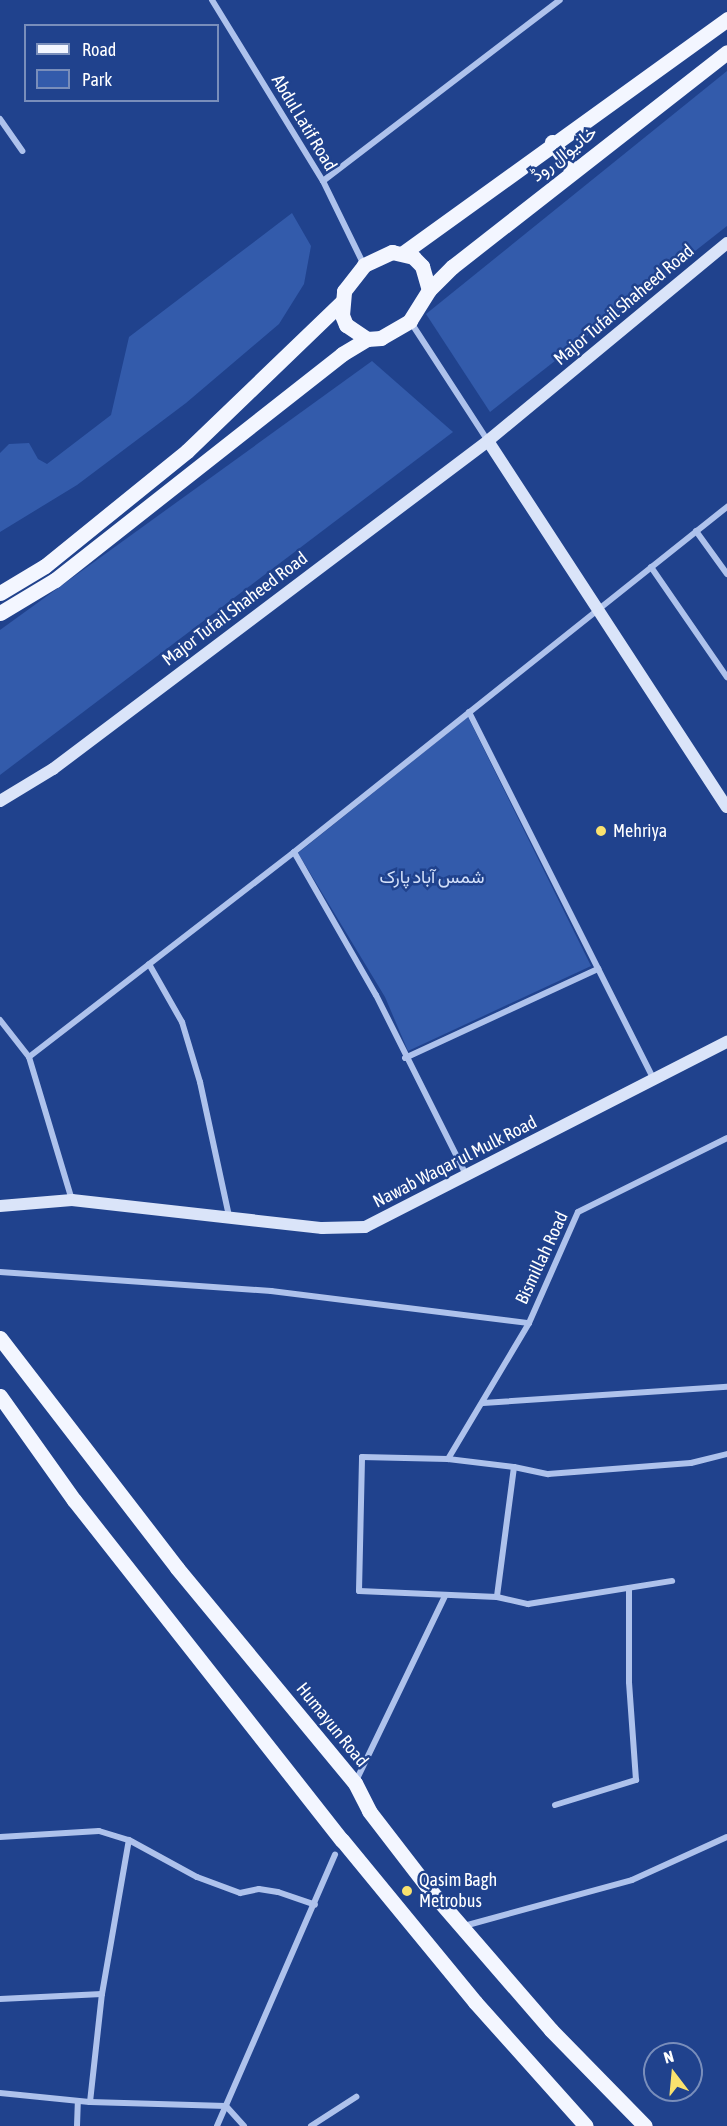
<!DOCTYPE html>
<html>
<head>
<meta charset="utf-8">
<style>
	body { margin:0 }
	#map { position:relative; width:727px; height:2126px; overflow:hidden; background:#20428d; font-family:"Asap Condensed",Vazirmatn,sans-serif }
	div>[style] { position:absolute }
	.green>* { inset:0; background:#335bab }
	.street>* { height:6px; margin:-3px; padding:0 3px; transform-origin:3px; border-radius:3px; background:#aec2ec }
	.secondary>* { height:12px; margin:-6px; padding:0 6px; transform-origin:6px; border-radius:6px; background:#dae4f9 }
	.primary>* { height:15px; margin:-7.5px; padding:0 7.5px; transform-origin:7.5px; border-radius:7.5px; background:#f3f6ff }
	.dots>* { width:16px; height:16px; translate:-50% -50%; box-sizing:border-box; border:3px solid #20428d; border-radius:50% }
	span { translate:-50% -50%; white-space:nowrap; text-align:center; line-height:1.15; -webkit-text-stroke:5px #20428d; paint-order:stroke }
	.street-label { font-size:18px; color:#fff }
	.poi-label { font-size:18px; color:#fff }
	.left { translate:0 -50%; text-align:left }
	.park-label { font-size:18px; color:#d3e0f9 }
	.legend { position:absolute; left:24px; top:24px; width:195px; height:78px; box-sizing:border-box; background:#20428d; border:2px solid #798ebb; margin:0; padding:8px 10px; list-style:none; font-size:18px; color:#fff }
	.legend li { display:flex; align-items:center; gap:12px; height:30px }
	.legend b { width:30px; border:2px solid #798ebb }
	.north { position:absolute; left:643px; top:2042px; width:60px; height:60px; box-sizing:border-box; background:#20428d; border:2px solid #798ebb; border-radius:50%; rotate:344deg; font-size:16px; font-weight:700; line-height:24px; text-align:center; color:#fff }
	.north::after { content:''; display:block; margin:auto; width:21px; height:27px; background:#fae26e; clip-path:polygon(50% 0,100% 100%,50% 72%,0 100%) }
</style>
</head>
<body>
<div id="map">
	<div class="green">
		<div style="clip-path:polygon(727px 71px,727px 226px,490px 412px,426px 314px)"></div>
		<div style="clip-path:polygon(292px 213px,311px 246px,304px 284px,279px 324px,186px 403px,77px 485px,0 532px,0 453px,9px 444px,29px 443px,38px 459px,47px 464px,111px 415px,129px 337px)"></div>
		<div style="clip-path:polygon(372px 361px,453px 432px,0 775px,0 630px)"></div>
		<div style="clip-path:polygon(468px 717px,591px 966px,408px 1051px,385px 997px,298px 853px)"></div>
	</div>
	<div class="street">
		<div style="left:212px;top:0;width:212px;rotate:58.5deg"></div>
		<div style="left:323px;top:181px;width:93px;rotate:64deg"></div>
		<div style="left:0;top:119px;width:39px;rotate:55deg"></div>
		<div style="left:323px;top:181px;width:298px;rotate:-37.4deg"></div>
		<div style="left:410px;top:321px;width:143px;rotate:57deg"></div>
		<div style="left:696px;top:531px;width:53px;rotate:54.2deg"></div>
		<div style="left:651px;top:567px;width:134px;rotate:55.4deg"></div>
		<div style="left:469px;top:712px;width:412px;rotate:63.3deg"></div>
		<div style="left:294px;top:852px;width:165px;rotate:60.2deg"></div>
		<div style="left:376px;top:995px;width:203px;rotate:63.4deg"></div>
		<div style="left:149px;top:964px;width:67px;rotate:60.4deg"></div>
		<div style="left:182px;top:1022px;width:63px;rotate:73.3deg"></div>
		<div style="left:200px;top:1082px;width:137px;rotate:77.8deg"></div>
		<div style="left:0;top:1020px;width:47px;rotate:51.9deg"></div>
		<div style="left:29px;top:1057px;width:149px;rotate:73.3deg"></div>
		<div style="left:29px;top:1057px;width:335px;rotate:-37.7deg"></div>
		<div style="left:294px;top:852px;width:554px;rotate:-38.55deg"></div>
		<div style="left:405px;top:1058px;width:213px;rotate:-24.8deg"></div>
		<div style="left:0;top:1272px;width:272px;rotate:4deg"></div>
		<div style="left:271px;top:1291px;width:260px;rotate:7.1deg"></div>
		<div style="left:483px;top:1403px;width:245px;rotate:-3.8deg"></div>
		<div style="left:362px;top:1457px;width:86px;rotate:1.3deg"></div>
		<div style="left:448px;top:1459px;width:66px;rotate:6.9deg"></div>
		<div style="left:514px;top:1467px;width:131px;rotate:97.5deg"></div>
		<div style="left:497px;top:1597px;width:138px;rotate:-177.5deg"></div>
		<div style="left:359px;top:1591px;width:134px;rotate:-88.7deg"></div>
		<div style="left:448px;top:1459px;width:158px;rotate:-59.2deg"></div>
		<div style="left:529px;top:1323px;width:121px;rotate:-66.2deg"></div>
		<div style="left:578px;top:1212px;width:166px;rotate:-26.4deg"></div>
		<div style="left:514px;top:1467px;width:35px;rotate:12deg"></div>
		<div style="left:548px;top:1474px;width:143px;rotate:-4.4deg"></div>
		<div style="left:691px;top:1463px;width:37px;rotate:-14deg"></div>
		<div style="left:497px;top:1597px;width:32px;rotate:13deg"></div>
		<div style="left:528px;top:1604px;width:146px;rotate:-9.1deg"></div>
		<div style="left:355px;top:1783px;width:208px;rotate:-64.3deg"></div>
		<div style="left:555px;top:1805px;width:85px;rotate:-17.2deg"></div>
		<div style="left:636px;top:1780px;width:98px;rotate:-94.1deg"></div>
		<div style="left:629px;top:1682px;width:94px;rotate:-90deg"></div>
		<div style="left:0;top:1837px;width:99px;rotate:-3.5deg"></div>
		<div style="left:99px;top:1831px;width:31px;rotate:17deg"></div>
		<div style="left:129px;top:1840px;width:77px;rotate:28.6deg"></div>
		<div style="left:197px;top:1877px;width:46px;rotate:20.4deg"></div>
		<div style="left:240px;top:1893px;width:19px;rotate:-12deg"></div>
		<div style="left:259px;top:1889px;width:19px;rotate:9deg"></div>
		<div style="left:278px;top:1892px;width:39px;rotate:19deg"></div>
		<div style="left:464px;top:1926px;width:174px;rotate:-15.3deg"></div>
		<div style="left:632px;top:1880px;width:104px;rotate:-24.4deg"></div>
		<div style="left:0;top:1999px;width:102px;rotate:-2.8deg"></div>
		<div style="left:0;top:2093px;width:90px;rotate:5.7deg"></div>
		<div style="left:90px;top:2102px;width:136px;rotate:1.7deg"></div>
		<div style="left:226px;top:2106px;width:27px;rotate:48deg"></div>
		<div style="left:90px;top:2102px;width:109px;rotate:-83.7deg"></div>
		<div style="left:102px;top:1994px;width:156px;rotate:-80.1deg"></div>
		<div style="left:77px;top:2126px;width:25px;rotate:-88deg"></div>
		<div style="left:217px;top:2126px;width:296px;rotate:-66.5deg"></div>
		<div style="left:311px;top:2126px;width:54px;rotate:-32.8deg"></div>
	</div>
	<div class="secondary">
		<div style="left:727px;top:243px;width:310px;rotate:140.4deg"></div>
		<div style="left:488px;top:441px;width:437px;rotate:56.9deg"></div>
		<div style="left:0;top:801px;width:62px;rotate:-31.1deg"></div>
		<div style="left:53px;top:769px;width:545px;rotate:-37.02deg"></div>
		<div style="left:0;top:1206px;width:72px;rotate:-4.8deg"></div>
		<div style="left:72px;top:1200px;width:252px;rotate:6.4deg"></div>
		<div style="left:322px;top:1228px;width:43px;rotate:-1.3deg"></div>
		<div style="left:365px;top:1227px;width:407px;rotate:-27.1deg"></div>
	</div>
	<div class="primary">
		<div style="left:552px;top:142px;width:36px;rotate:54deg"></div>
		<div style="left:392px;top:252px;width:22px;rotate:13deg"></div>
		<div style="left:413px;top:257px;width:13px;rotate:45deg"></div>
		<div style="left:422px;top:266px;width:25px;rotate:74deg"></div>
		<div style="left:429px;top:290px;width:36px;rotate:122deg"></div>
		<div style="left:410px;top:321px;width:34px;rotate:150deg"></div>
		<div style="left:381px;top:338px;width:14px;rotate:176deg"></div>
		<div style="left:367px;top:339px;width:25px;rotate:-146deg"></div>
		<div style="left:346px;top:325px;width:11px;rotate:-112deg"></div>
		<div style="left:342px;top:315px;width:24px;rotate:-85deg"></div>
		<div style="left:344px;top:291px;width:33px;rotate:-52deg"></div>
		<div style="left:364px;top:265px;width:31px;rotate:-25deg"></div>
		<div style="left:403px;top:253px;width:400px;rotate:-35.8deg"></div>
		<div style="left:429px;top:290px;width:33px;rotate:-45deg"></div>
		<div style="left:452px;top:267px;width:349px;rotate:-38deg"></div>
		<div style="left:0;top:593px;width:52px;rotate:-31deg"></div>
		<div style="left:45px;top:566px;width:183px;rotate:-39deg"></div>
		<div style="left:187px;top:451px;width:214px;rotate:-43.9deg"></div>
		<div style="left:0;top:613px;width:64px;rotate:-31deg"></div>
		<div style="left:55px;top:580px;width:365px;rotate:-38.2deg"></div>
		<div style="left:342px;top:354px;width:29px;rotate:-31deg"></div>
		<div style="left:0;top:1338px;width:290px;rotate:52.4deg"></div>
		<div style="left:177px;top:1568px;width:279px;rotate:50.4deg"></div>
		<div style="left:355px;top:1783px;width:31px;rotate:63deg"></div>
		<div style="left:369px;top:1811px;width:98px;rotate:52.4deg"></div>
		<div style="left:429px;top:1889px;width:186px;rotate:49.1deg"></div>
		<div style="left:551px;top:2030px;width:134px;rotate:45.6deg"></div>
		<div style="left:0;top:1396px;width:128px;rotate:54.6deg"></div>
		<div style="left:74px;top:1500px;width:433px;rotate:51.8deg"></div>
		<div style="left:342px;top:1840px;width:210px;rotate:50.6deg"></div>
		<div style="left:475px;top:2002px;width:166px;rotate:48.2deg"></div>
	</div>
	<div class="dots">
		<div style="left:601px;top:831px;background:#fae26e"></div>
		<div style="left:407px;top:1891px;background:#fae26e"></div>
	</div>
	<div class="street-label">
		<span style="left:304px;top:123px;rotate:59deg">Abdul Latif Road</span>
		<span style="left:564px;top:154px;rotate:-38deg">خانیوال روڈ</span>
		<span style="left:624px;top:305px;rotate:-40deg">Major Tufail Shaheed Road</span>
		<span style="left:235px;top:609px;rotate:-37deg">Major Tufail Shaheed Road</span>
		<span style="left:455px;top:1162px;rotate:-27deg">Nawab Waqar ul Mulk Road</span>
		<span style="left:542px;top:1258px;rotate:-65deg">Bismillah Road</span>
		<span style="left:332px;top:1725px;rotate:51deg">Humayun Road</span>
	</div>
	<div class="poi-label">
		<span class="left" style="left:613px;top:831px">Mehriya</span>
		<span class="left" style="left:419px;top:1891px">Qasim Bagh<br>Metrobus</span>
	</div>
	<div class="park-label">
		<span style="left:432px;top:877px">شمس آباد پارک</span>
	</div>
	<ul class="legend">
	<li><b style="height:8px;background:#f3f6ff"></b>Road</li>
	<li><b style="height:16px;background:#335bab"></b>Park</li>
	</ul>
	<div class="north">N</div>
</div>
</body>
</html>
